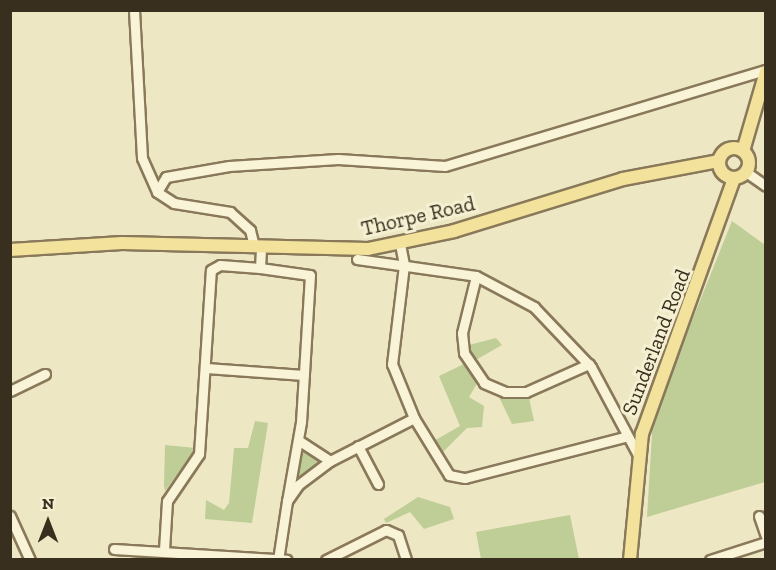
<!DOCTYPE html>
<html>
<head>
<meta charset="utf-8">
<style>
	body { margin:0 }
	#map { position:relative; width:776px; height:570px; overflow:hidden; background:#eee7c4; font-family:"Zilla Slab",serif }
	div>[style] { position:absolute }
	.green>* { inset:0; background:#bfcd97 }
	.roads { filter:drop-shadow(2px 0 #89795a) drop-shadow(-2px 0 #89795a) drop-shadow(0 2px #89795a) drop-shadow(0 -2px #89795a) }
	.minor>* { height:9px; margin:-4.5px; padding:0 4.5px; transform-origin:4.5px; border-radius:4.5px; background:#f9f3d7 }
	.major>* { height:12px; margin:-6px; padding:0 6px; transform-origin:6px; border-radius:6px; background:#f2e29c }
	.major>.ring { margin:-6px; padding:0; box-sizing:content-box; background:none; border:12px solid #f2e29c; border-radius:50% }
	span { translate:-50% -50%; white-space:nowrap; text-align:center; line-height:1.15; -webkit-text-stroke:6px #f6f0d3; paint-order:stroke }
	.street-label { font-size:21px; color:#392f1e }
	.frame { position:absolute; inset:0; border:12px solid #392f1e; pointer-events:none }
	.north { position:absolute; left:18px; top:492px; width:60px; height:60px; -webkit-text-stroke:4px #f6f0d3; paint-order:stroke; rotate:0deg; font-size:16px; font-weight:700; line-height:24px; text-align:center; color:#392f1e }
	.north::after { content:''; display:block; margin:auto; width:21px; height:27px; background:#392f1e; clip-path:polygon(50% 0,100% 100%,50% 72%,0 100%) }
</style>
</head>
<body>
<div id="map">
	<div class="green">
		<div style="clip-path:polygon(732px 221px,765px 245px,765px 482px,647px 517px,653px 418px)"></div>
		<div style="clip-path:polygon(496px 338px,502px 345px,474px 361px,469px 345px)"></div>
		<div style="clip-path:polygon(464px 364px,478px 382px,469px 397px,484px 406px,482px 427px,467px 428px,440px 455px,432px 442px,460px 426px,439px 376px)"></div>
		<div style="clip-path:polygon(497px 393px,529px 398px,534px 421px,512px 424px)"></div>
		<div style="clip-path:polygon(255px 421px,268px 423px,252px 523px,205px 519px,206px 500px,224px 510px,229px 503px,234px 448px,248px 448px)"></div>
		<div style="clip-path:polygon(165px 445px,196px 448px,165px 491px,164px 486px)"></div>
		<div style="clip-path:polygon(301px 448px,320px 460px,294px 486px)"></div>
		<div style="clip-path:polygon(418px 497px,450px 507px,454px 519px,424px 529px,410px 512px,386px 523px,384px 519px)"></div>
		<div style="clip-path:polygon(570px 515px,579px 559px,481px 559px,476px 532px)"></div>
	</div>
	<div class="roads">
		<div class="minor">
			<div style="left:134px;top:10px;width:148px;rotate:86.9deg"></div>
			<div style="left:142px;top:158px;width:37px;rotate:66deg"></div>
			<div style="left:157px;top:192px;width:20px;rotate:33deg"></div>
			<div style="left:174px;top:203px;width:57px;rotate:9.1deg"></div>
			<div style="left:230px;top:212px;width:27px;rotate:42deg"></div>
			<div style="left:250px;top:230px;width:16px;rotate:76deg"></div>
			<div style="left:746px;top:172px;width:24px;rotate:35deg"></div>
			<div style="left:157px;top:192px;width:17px;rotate:-59deg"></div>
			<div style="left:166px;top:177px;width:64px;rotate:-9.9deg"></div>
			<div style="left:229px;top:166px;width:109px;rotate:-3.7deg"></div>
			<div style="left:338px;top:159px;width:107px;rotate:3.7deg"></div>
			<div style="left:445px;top:166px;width:335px;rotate:-16.7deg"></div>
			<div style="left:400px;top:244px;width:21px;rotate:79deg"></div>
			<div style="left:404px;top:265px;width:100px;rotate:96.9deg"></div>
			<div style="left:392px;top:364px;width:58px;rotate:67.8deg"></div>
			<div style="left:414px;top:418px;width:67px;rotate:58.4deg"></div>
			<div style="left:449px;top:475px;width:16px;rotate:11deg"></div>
			<div style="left:465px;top:478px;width:165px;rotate:-14.4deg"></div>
			<div style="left:357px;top:259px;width:120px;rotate:8.1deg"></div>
			<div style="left:476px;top:276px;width:66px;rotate:28.1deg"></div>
			<div style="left:534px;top:307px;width:83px;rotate:46.5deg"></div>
			<div style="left:591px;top:367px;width:102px;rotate:61.9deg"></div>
			<div style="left:260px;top:268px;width:50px;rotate:8deg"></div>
			<div style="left:310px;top:275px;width:147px;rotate:93.5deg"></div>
			<div style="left:301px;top:422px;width:80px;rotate:100deg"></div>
			<div style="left:476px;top:276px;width:59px;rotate:103.8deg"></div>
			<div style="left:462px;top:333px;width:20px;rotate:84deg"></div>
			<div style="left:464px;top:353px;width:36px;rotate:56deg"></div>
			<div style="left:484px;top:383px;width:23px;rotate:23deg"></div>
			<div style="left:505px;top:392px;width:21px"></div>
			<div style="left:526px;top:392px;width:69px;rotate:-24deg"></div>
			<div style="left:206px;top:368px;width:98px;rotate:4.1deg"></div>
			<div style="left:10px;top:391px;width:39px;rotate:-26deg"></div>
			<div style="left:298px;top:440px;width:38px;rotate:33deg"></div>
			<div style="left:358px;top:446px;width:43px;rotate:62.2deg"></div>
			<div style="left:10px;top:516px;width:48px;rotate:65.6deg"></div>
			<div style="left:759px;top:516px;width:21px;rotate:71deg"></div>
			<div style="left:114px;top:549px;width:173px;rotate:3.6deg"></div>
			<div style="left:164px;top:550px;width:49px;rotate:-86.5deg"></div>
			<div style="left:167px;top:501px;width:57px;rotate:-55.8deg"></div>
			<div style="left:199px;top:454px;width:184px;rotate:-86.3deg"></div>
			<div style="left:211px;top:270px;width:10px;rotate:-29deg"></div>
			<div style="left:220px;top:265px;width:40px;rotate:4.3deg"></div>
			<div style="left:260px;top:268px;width:21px;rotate:-87deg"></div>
			<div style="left:278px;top:560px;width:60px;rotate:-81.3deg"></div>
			<div style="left:287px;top:501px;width:19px;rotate:-55deg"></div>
			<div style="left:298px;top:485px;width:40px;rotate:-37deg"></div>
			<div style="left:330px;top:461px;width:94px;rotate:-27.1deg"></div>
			<div style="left:326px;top:560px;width:67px;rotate:-26.6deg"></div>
			<div style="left:386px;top:530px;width:13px;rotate:23deg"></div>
			<div style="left:398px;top:535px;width:26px;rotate:72deg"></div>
			<div style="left:710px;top:560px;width:59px;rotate:-17.8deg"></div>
		</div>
		<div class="major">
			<div class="ring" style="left:719px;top:148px;width:18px;height:18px"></div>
			<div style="left:743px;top:151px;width:82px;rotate:-73.8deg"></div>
			<div style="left:10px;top:250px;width:112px;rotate:-3.6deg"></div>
			<div style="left:122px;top:243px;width:246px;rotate:1.4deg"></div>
			<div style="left:368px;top:249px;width:88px;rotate:-11.8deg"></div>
			<div style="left:454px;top:231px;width:177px;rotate:-17.1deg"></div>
			<div style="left:623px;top:179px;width:98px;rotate:-10.6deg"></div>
			<div style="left:630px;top:560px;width:127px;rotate:-84.6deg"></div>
			<div style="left:642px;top:434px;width:272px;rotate:-70.2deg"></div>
		</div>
	</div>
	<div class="street-label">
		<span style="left:418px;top:216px;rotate:-13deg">Thorpe Road</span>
		<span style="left:656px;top:342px;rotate:-69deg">Sunderland Road</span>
	</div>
	<div class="frame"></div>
	<div class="north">N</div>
</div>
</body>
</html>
